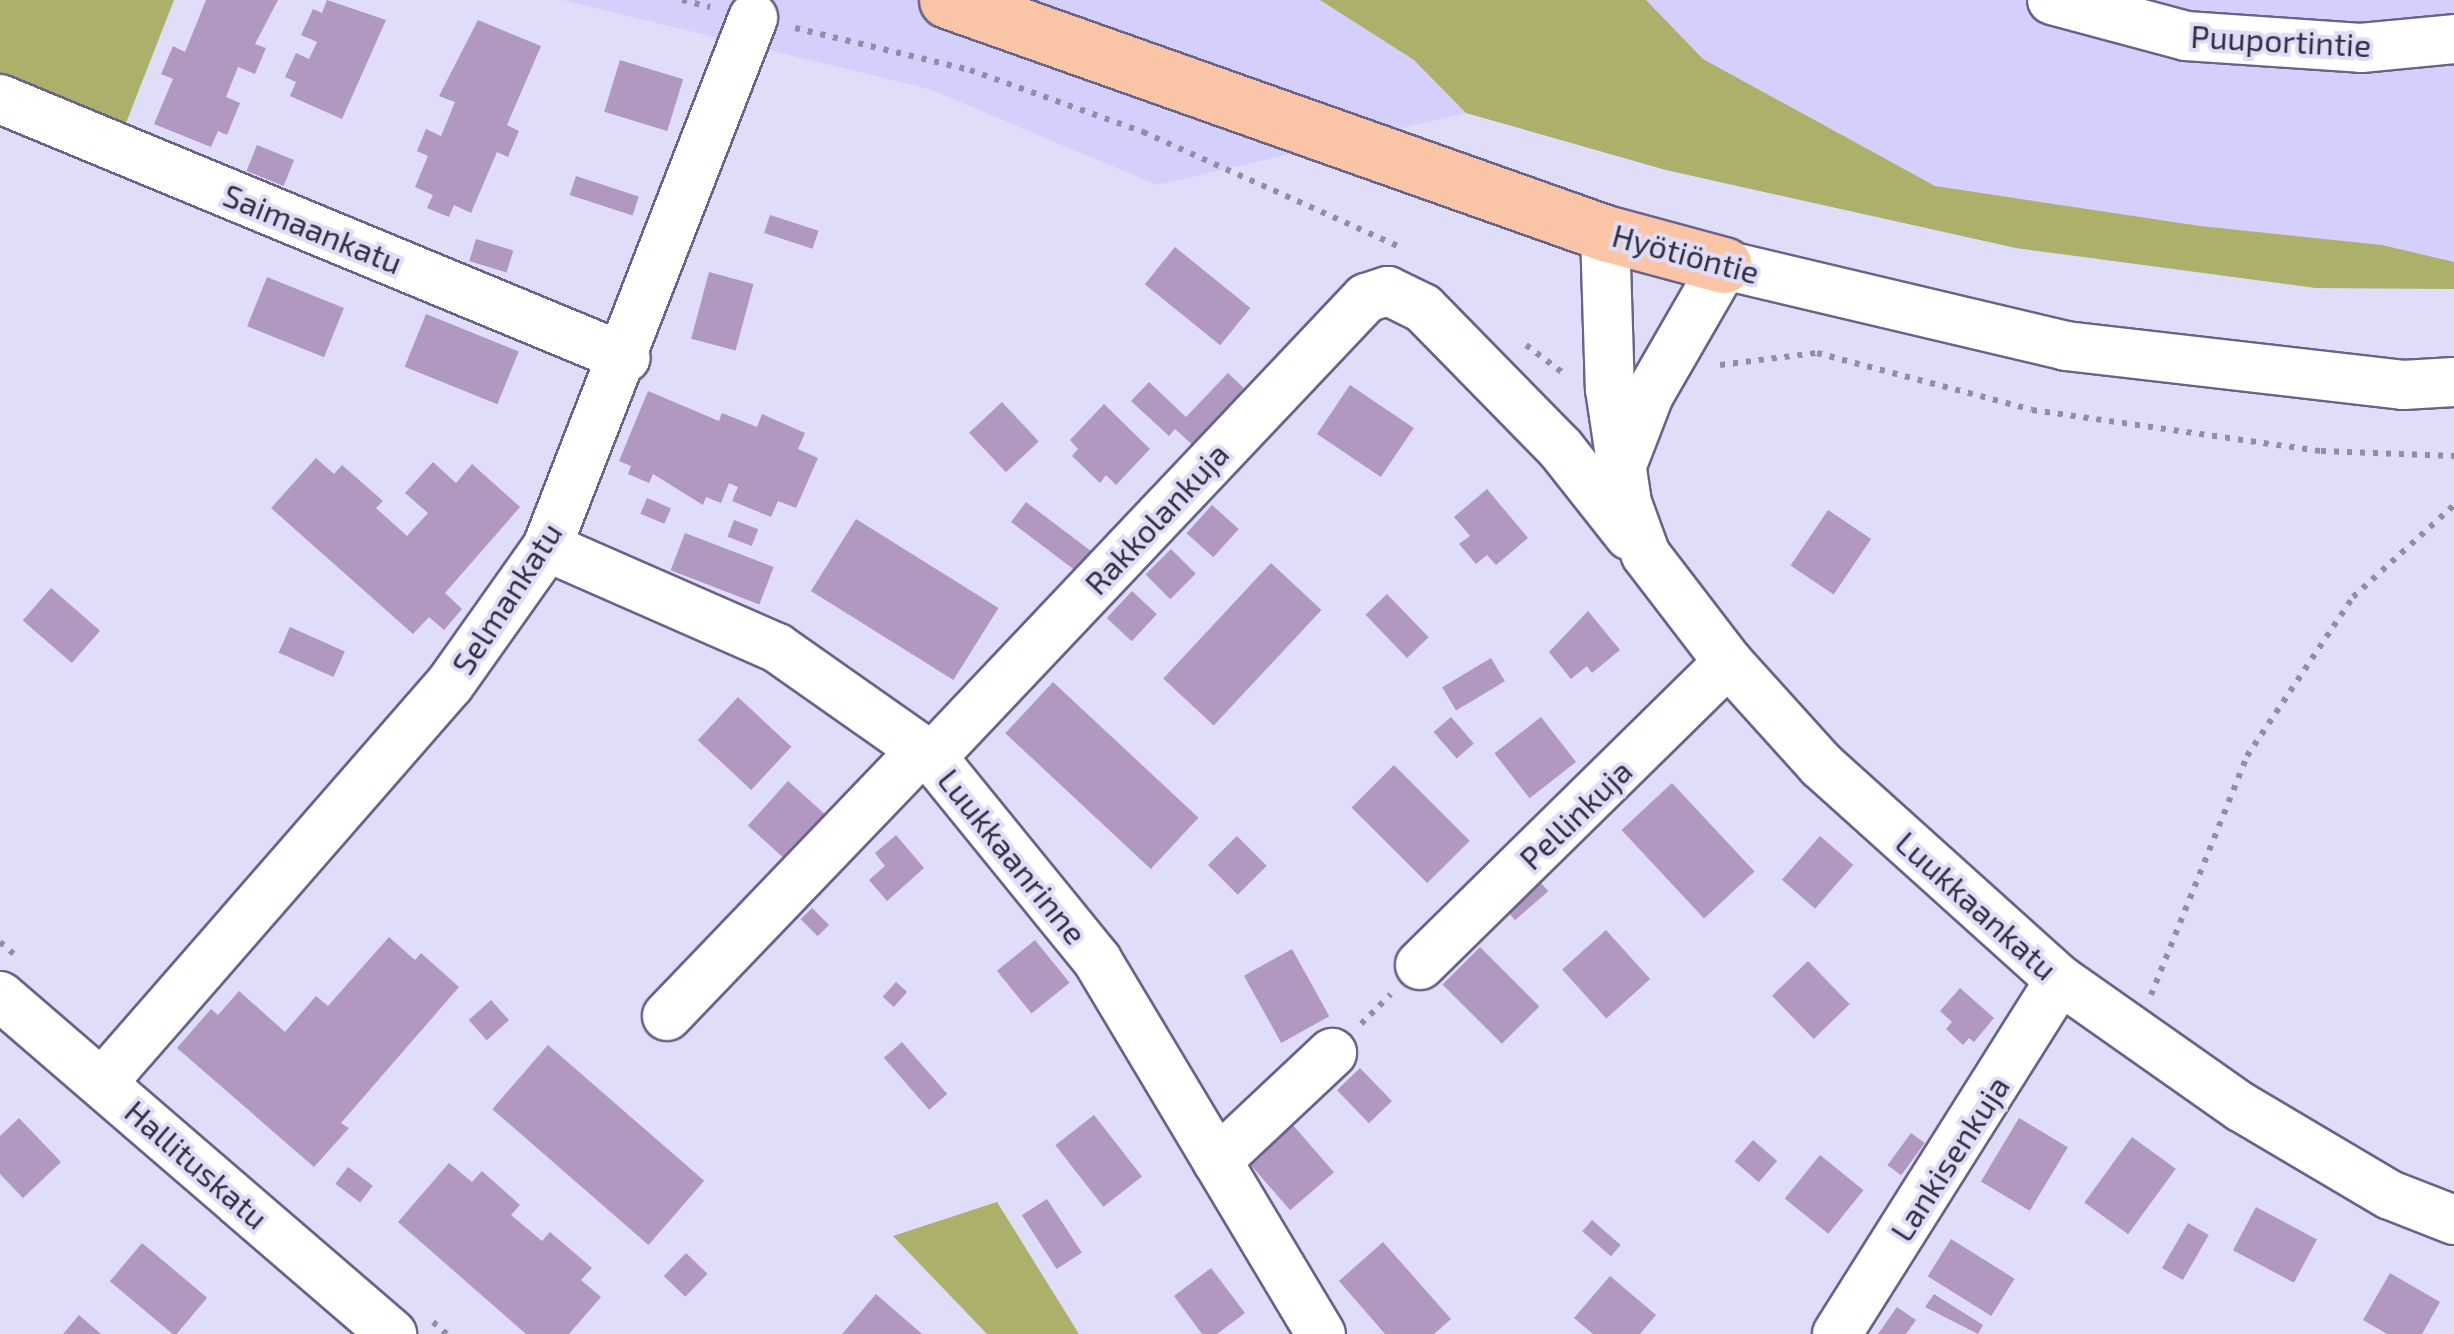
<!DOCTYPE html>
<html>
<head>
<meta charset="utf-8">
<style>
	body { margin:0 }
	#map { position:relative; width:2454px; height:1334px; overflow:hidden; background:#e0ddf9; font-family:"Exo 2",sans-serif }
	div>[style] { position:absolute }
	.built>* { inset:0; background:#d5d0fb }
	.forest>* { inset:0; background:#adb06b }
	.building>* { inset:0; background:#b098c1; transform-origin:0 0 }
	.path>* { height:6px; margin-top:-3px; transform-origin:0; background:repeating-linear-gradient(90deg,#908da4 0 5px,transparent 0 13px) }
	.roads { filter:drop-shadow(2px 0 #68638b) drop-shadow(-2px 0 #68638b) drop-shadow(0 2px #68638b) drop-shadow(0 -2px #68638b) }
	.minor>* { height:48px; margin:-24px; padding:0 24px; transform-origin:24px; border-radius:24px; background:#fff }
	.major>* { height:55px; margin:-27.5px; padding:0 27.5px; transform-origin:27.5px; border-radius:27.5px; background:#fac5a7 }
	span { translate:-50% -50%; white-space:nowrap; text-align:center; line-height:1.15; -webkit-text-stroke:8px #e0ddf9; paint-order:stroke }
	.street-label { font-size:32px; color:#312f40 }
</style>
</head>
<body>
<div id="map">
	<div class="built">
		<div style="clip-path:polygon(562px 0,2454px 0,2454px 289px,2316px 288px,2016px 248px,1666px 170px,1466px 113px,1157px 185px,929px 89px)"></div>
	</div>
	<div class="forest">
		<div style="clip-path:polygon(0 0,174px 0,126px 123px,0 77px)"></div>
		<div style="clip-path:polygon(1320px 0,1646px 0,1703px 59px,1935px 186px,2200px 226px,2382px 245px,2454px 262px,2454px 289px,2316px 288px,2016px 248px,1666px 170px,1466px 113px,1414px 60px)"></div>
		<div style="clip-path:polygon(997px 1202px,1079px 1334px,987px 1334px,893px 1236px)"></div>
	</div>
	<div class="building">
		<div style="clip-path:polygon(206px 0,278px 0,255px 44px,266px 48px,255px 74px,238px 67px,226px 97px,240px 103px,227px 135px,218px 131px,211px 147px,154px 124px,173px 79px,161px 74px,173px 46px,185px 52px)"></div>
		<div style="clip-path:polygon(327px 0,386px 20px,342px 119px,290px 96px,296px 82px,285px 77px,296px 53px,309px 59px,317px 42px,301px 35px,313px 9px,322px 13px)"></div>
		<div style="clip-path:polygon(478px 20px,541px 46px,507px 125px,519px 131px,508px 157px,497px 152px,471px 213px,454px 205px,449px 217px,427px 208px,433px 195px,415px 187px,428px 156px,417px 151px,426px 129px,441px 136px,455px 102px,439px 96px)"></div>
		<div style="left:620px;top:60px;width:66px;height:54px;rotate:17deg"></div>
		<div style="left:257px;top:145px;width:40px;height:28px;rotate:22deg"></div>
		<div style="left:576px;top:176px;width:66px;height:20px;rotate:18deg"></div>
		<div style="left:770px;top:215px;width:51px;height:19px;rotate:18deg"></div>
		<div style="left:476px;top:239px;width:39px;height:23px;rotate:17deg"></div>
		<div style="left:1175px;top:247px;width:97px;height:48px;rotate:39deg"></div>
		<div style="left:709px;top:272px;width:46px;height:69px;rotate:15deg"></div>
		<div style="left:267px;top:277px;width:83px;height:53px;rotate:22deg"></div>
		<div style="left:426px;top:314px;width:100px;height:57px;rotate:22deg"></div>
		<div style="clip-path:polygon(1228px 373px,1250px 394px,1197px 449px,1175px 429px,1169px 436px,1131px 401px,1149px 382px,1186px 417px)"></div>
		<div style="left:1350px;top:385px;width:77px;height:59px;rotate:34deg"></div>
		<div style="clip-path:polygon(648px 391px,719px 421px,722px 413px,757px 427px,762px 414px,805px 433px,798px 449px,818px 458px,796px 508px,778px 501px,771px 517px,732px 501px,738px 487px,729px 483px,721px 503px,706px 497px,703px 505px,653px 474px,649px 483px,628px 474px,631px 466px,619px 461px)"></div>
		<div style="left:1002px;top:402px;width:54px;height:45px;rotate:47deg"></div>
		<div style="clip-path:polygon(1104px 404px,1150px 449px,1116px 485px,1106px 475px,1100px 483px,1072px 456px,1078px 449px,1070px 440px)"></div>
		<div style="clip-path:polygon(316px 458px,334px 474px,342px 465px,383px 501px,376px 508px,407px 536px,428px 513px,405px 493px,433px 462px,456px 483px,472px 464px,520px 507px,445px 593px,462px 609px,444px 630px,429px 617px,413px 634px,271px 508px)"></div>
		<div style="clip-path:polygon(1487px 489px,1528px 538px,1496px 565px,1487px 555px,1476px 564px,1459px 544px,1470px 536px,1454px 517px)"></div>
		<div style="left:647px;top:498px;width:26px;height:17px;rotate:23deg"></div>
		<div style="left:1026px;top:502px;width:81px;height:25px;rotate:37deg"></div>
		<div style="left:1212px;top:505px;width:36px;height:38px;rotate:42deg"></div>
		<div style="left:1828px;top:510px;width:52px;height:67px;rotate:34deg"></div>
		<div style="left:856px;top:519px;width:168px;height:85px;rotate:32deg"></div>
		<div style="left:734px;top:520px;width:26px;height:18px;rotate:21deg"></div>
		<div style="left:685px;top:533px;width:95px;height:40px;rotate:21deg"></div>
		<div style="left:1171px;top:549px;width:35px;height:36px;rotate:45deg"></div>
		<div style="left:1271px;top:563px;width:69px;height:158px;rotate:43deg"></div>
		<div style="left:51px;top:588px;width:65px;height:43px;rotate:41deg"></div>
		<div style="left:1132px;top:591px;width:34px;height:37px;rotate:43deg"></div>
		<div style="left:1387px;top:594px;width:60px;height:30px;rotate:46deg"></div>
		<div style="clip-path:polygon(1588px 611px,1620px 650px,1592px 673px,1587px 666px,1571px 679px,1549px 652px)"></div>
		<div style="left:290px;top:627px;width:60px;height:28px;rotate:24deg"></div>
		<div style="left:1491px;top:658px;width:27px;height:57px;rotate:59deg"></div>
		<div style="left:1053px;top:682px;width:199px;height:70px;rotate:43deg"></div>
		<div style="left:738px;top:697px;width:73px;height:59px;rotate:43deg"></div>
		<div style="left:1451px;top:717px;width:35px;height:23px;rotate:49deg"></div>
		<div style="left:1541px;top:717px;width:57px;height:59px;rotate:52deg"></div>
		<div style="left:1394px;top:765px;width:107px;height:60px;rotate:45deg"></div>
		<div style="left:788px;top:781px;width:55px;height:60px;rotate:42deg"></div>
		<div style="left:1672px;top:783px;width:121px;height:69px;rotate:47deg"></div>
		<div style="clip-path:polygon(896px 835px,924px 868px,887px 901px,869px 880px,885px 866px,875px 853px)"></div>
		<div style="left:1237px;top:836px;width:42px;height:41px;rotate:45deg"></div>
		<div style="left:1820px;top:836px;width:44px;height:58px;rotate:41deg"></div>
		<div style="left:1541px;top:883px;width:11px;height:44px;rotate:49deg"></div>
		<div style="left:812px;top:908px;width:24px;height:16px;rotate:45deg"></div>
		<div style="left:1606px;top:930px;width:66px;height:59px;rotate:48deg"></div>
		<div style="clip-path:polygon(389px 937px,415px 960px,421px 953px,459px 987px,341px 1123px,349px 1128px,314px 1167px,177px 1048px,211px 1009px,218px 1015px,239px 991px,285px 1032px,316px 996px,328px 1006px)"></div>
		<div style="left:1035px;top:940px;width:55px;height:49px;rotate:51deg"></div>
		<div style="left:1480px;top:947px;width:84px;height:53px;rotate:45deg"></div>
		<div style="left:1292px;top:949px;width:77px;height:55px;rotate:61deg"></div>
		<div style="left:1808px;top:961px;width:60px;height:50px;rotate:46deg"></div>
		<div style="left:896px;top:982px;width:15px;height:20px;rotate:42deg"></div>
		<div style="clip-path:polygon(1960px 988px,1994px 1018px,1974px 1042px,1969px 1038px,1963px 1045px,1946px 1029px,1952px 1022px,1940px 1011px)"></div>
		<div style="left:491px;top:1000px;width:27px;height:30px;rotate:48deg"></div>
		<div style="left:902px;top:1042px;width:69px;height:24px;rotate:49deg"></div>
		<div style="left:548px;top:1045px;width:207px;height:85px;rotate:41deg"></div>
		<div style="left:1360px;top:1068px;width:46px;height:32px;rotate:46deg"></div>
		<div style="left:1094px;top:1115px;width:78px;height:49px;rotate:52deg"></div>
		<div style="clip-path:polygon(19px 1118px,61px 1162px,23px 1198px,0 1174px,0 1136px)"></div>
		<div style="left:2019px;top:1118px;width:57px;height:74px;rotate:31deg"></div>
		<div style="left:1292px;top:1124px;width:64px;height:58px;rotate:49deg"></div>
		<div style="left:1911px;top:1133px;width:17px;height:40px;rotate:36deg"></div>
		<div style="left:2132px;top:1137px;width:54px;height:81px;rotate:36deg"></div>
		<div style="left:1753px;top:1140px;width:32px;height:28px;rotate:41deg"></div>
		<div style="left:1820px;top:1155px;width:56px;height:56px;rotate:39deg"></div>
		<div style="clip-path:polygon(449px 1163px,472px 1182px,482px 1171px,520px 1205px,511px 1215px,542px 1241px,550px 1232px,592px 1268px,581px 1280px,601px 1297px,569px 1334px,526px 1334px,398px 1222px)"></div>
		<div style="left:348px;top:1167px;width:31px;height:21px;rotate:37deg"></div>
		<div style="left:1047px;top:1199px;width:64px;height:30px;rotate:57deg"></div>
		<div style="left:2256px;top:1207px;width:69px;height:49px;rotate:28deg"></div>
		<div style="left:1592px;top:1220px;width:38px;height:15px;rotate:41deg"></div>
		<div style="left:2188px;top:1223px;width:24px;height:52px;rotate:30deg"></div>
		<div style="left:1951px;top:1239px;width:75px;height:44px;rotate:32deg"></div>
		<div style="clip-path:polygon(1383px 1242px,1451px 1319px,1434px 1334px,1385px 1334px,1339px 1281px)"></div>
		<div style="left:142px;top:1243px;width:85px;height:50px;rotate:40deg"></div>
		<div style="left:686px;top:1253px;width:30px;height:32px;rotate:44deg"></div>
		<div style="clip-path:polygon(1211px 1268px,1245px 1313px,1217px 1334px,1202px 1334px,1174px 1296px)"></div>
		<div style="clip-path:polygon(2390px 1273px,2440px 1302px,2422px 1334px,2387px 1334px,2363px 1320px)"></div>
		<div style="clip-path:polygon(1610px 1276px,1656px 1315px,1640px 1334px,1593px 1334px,1574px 1318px)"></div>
		<div style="clip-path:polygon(876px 1294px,922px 1334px,842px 1334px)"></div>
		<div style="clip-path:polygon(1934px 1294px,1983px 1325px,1978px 1334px,1925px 1307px)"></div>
		<div style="clip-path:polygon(1897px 1307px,1916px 1320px,1906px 1334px,1878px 1334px)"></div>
		<div style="clip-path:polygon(79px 1315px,101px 1334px,63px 1334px)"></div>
	</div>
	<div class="path">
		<div style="left:682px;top:0;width:29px;rotate:14deg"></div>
		<div style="left:795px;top:28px;width:180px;rotate:13.5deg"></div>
		<div style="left:970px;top:70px;width:184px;rotate:19.7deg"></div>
		<div style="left:1143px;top:132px;width:284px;rotate:24.1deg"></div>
		<div style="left:1526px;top:345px;width:51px;rotate:37.1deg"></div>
		<div style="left:1720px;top:365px;width:98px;rotate:-7.1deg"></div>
		<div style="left:1817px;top:353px;width:222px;rotate:14.8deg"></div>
		<div style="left:2032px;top:410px;width:292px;rotate:8.1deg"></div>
		<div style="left:2321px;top:451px;width:133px;rotate:2.2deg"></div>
		<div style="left:0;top:942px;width:18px;rotate:41deg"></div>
		<div style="left:2151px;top:995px;width:258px;rotate:-68.1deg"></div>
		<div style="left:2247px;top:756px;width:191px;rotate:-56.3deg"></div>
		<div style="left:2353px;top:597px;width:137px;rotate:-42.3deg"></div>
		<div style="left:1361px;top:1024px;width:42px;rotate:-45deg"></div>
		<div style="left:433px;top:1322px;width:18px;rotate:41deg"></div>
	</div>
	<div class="roads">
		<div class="minor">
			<div style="left:2052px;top:0;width:139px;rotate:15deg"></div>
			<div style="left:2186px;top:36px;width:175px;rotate:3.9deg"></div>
			<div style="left:2361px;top:48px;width:93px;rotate:-5.5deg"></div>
			<div style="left:0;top:99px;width:677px;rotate:22.48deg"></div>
			<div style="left:1605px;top:233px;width:156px;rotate:88.2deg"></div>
			<div style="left:1610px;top:389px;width:115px;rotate:81.5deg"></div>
			<div style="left:1627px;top:503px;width:55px;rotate:69.9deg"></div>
			<div style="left:1646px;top:555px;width:135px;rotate:52.5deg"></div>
			<div style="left:1728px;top:662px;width:139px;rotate:47.9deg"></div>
			<div style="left:1821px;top:765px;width:321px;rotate:42deg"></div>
			<div style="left:2060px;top:980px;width:221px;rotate:35.1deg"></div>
			<div style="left:2241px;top:1107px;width:173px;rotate:30.6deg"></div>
			<div style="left:2390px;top:1195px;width:69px;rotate:21.3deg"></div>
			<div style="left:1622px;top:465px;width:75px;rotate:-68.9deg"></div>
			<div style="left:1649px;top:395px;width:150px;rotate:-60deg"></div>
			<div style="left:1724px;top:265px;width:351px;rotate:13.3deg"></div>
			<div style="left:2066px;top:346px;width:339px;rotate:6.6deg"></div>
			<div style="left:2403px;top:385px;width:51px;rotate:-3.4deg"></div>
			<div style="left:547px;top:547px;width:251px;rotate:23.7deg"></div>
			<div style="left:777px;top:648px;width:189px;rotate:35.1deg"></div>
			<div style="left:932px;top:757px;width:262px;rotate:50.9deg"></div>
			<div style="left:1097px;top:960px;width:436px;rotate:59.1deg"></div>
			<div style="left:932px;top:757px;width:632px;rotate:-46.6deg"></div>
			<div style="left:1366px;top:298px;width:23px;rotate:-18deg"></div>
			<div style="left:1388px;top:291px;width:39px;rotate:26deg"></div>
			<div style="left:1423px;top:308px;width:197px;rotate:45.6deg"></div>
			<div style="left:1561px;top:449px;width:110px;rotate:51.7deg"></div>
			<div style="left:1420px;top:965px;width:432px;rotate:-44.5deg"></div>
			<div style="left:0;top:996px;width:518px;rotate:40.77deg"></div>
			<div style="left:667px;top:1016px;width:368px;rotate:-46.2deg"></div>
			<div style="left:102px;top:1083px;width:529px;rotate:-48.91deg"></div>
			<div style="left:450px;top:684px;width:168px;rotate:-54.7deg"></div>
			<div style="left:547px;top:547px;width:568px;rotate:-68.72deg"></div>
			<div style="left:1217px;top:1161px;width:158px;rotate:-43.2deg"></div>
			<div style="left:1837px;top:1334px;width:418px;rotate:-57.8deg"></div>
		</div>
		<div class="major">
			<div style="left:947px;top:0;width:698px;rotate:19.5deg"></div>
			<div style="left:1605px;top:233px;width:123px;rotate:15.1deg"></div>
		</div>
	</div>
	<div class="street-label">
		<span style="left:2281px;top:40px;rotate:3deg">Puuportintie</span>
		<span style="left:313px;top:228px;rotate:22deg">Saimaankatu</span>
		<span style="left:1686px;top:253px;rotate:15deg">Hyötiöntie</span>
		<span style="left:1156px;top:518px;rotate:-47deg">Rakkolankuja</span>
		<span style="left:506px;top:598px;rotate:-57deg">Selmankatu</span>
		<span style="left:1575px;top:814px;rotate:-44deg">Pellinkuja</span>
		<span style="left:1013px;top:856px;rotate:51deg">Luukkaanrinne</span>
		<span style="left:1977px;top:905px;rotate:42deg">Luukkaankatu</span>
		<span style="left:1949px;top:1158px;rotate:-57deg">Lankisenkuja</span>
		<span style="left:197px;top:1164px;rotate:41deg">Hallituskatu</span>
	</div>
</div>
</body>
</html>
